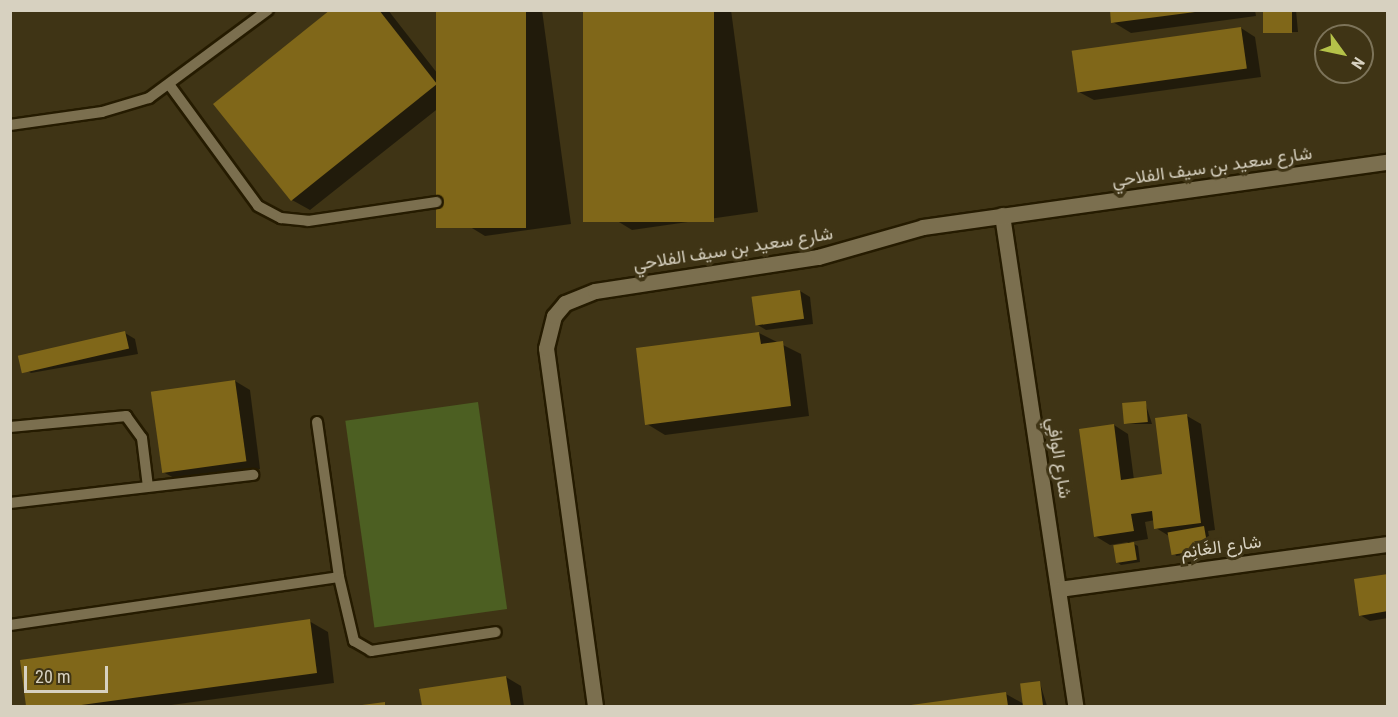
<!DOCTYPE html>
<html>
<head>
<meta charset="utf-8">
<style>
	body { margin:0 }
	#map { position:relative; width:1398px; height:717px; overflow:hidden; background:#3f3415; font-family:"Roboto Condensed",Vazirmatn,sans-serif }
	div>[style] { position:absolute }
	.green>* { inset:0; background:#4c5f22; transform-origin:0 0 }
	.shadow>* { inset:0; background:#0007 }
	.building>* { inset:0; background:#806719; transform-origin:0 0 }
	.roads { filter:drop-shadow(2px 0 #251b00) drop-shadow(-2px 0 #251b00) drop-shadow(0 2px #251b00) drop-shadow(0 -2px #251b00) }
	.service>* { height:10px; margin:-5px; padding:0 5px; transform-origin:5px; border-radius:5px; background:#7b6f4f }
	.minor>* { height:15px; margin:-7.5px; padding:0 7.5px; transform-origin:7.5px; border-radius:7.5px; background:#7b6f4f }
	span { translate:-50% -50%; white-space:nowrap; text-align:center; line-height:1.15; -webkit-text-stroke:6px #3f3415; paint-order:stroke }
	.street-label { font-size:18px; color:#d7d1c0 }
	.frame { position:absolute; inset:0; border:12px solid #d7d1c0; pointer-events:none }
	.north { position:absolute; left:1314px; top:24px; width:60px; height:60px; box-sizing:border-box; background:#3f3415; border:2px solid #7c7359; border-radius:50%; rotate:123deg; font-size:16px; font-weight:700; line-height:24px; text-align:center; color:#d7d1c0 }
	.north::after { content:''; display:block; margin:auto; width:21px; height:27px; background:#b5c249; clip-path:polygon(50% 0,100% 100%,50% 72%,0 100%) }
	.scale { position:absolute; left:24px; top:666px; width:84px; height:27px; box-sizing:border-box; border:3px solid #d7d1c0; border-top:0; padding-left:8px; font-size:18px; line-height:21px; white-space:nowrap; color:#d7d1c0; -webkit-text-stroke:4px #3f3415; paint-order:stroke }
</style>
</head>
<body>
<div id="map">
	<div class="green">
		<div style="left:478px;top:402px;width:209px;height:134px;rotate:82deg"></div>
	</div>
	<div class="shadow">
		<div style="clip-path:polygon(332px 10px,388px 10px,448px 87px,437px 10px,542px 10px,571px 224px,485px 236px,467px 225px,450px 99px,310px 210px,292px 200px)"></div>
		<div style="clip-path:polygon(585px 10px,731px 10px,758px 212px,632px 230px,614px 219px)"></div>
		<div style="clip-path:polygon(1111px 10px,1255px 10px,1256px 16px,1131px 33px,1113px 22px)"></div>
		<div style="clip-path:polygon(1264px 10px,1296px 10px,1298px 32px,1267px 32px)"></div>
		<div style="clip-path:polygon(1241px 28px,1255px 37px,1261px 77px,1094px 100px,1079px 92px)"></div>
		<div style="clip-path:polygon(800px 291px,810px 297px,813px 324px,766px 330px,756px 324px)"></div>
		<div style="clip-path:polygon(125px 333px,135px 339px,138px 354px,31px 373px,21px 367px)"></div>
		<div style="clip-path:polygon(759px 333px,801px 354px,809px 416px,665px 435px,647px 424px)"></div>
		<div style="clip-path:polygon(235px 381px,250px 390px,260px 469px,178px 480px,163px 472px)"></div>
		<div style="clip-path:polygon(1145px 402px,1152px 424px,1126px 424px)"></div>
		<div style="clip-path:polygon(1187px 416px,1201px 424px,1215px 530px,1208px 531px,1212px 551px,1176px 556px,1169px 536px,1156px 528px,1155px 520px,1145px 522px,1148px 539px,1130px 542px,1138px 546px,1140px 562px,1121px 565px,1117px 562px,1128px 542px,1110px 545px,1095px 536px,1114px 425px,1128px 434px,1134px 480px,1164px 476px)"></div>
		<div style="clip-path:polygon(1388px 576px,1388px 618px,1370px 621px,1360px 615px)"></div>
		<div style="clip-path:polygon(309px 621px,328px 632px,334px 683px,164px 706px,27px 706px,21px 661px)"></div>
		<div style="clip-path:polygon(506px 677px,521px 686px,524px 706px,423px 706px,421px 690px)"></div>
		<div style="clip-path:polygon(1040px 683px,1047px 706px,912px 706px,1006px 694px,1024px 704px)"></div>
	</div>
	<div class="building">
		<div style="clip-path:polygon(330px 10px,379px 10px,437px 84px,291px 201px,213px 104px)"></div>
		<div style="left:436px;top:10px;width:90px;height:218px"></div>
		<div style="left:583px;top:10px;width:131px;height:212px"></div>
		<div style="clip-path:polygon(1110px 10px,1195px 10px,1195px 12px,1111px 23px)"></div>
		<div style="left:1263px;top:10px;width:29px;height:23px"></div>
		<div style="left:1241px;top:27px;width:42px;height:171px;rotate:82deg"></div>
		<div style="left:800px;top:290px;width:29px;height:49px;rotate:82deg"></div>
		<div style="left:125px;top:331px;width:18px;height:110px;rotate:77deg"></div>
		<div style="clip-path:polygon(759px 332px,761px 344px,783px 341px,791px 406px,645px 425px,636px 348px)"></div>
		<div style="left:235px;top:380px;width:82px;height:85px;rotate:82deg"></div>
		<div style="left:1146px;top:401px;width:21px;height:24px;rotate:85deg"></div>
		<div style="clip-path:polygon(1187px 414px,1201px 523px,1154px 529px,1152px 511px,1131px 514px,1134px 531px,1094px 537px,1079px 429px,1114px 424px,1121px 480px,1162px 474px,1155px 418px)"></div>
		<div style="left:1204px;top:526px;width:23px;height:37px;rotate:80deg"></div>
		<div style="left:1134px;top:542px;width:18px;height:21px;rotate:81deg"></div>
		<div style="clip-path:polygon(1388px 574px,1388px 611px,1359px 616px,1354px 579px)"></div>
		<div style="clip-path:polygon(310px 619px,317px 673px,74px 706px,26px 706px,20px 660px)"></div>
		<div style="clip-path:polygon(506px 676px,511px 706px,422px 706px,419px 689px)"></div>
		<div style="left:1040px;top:681px;width:25px;height:20px;rotate:83deg"></div>
		<div style="clip-path:polygon(1006px 692px,1008px 706px,911px 706px,911px 705px)"></div>
		<div style="clip-path:polygon(385px 702px,385px 706px,362px 706px,362px 705px)"></div>
	</div>
	<div class="roads">
		<div class="service">
			<div style="left:171px;top:87px;width:147px;rotate:53.8deg"></div>
			<div style="left:258px;top:206px;width:26px;rotate:28deg"></div>
			<div style="left:281px;top:218px;width:27px;rotate:6deg"></div>
			<div style="left:308px;top:221px;width:130px;rotate:-8.4deg"></div>
			<div style="left:10px;top:125px;width:93px;rotate:-8deg"></div>
			<div style="left:102px;top:112px;width:49px;rotate:-16.6deg"></div>
			<div style="left:149px;top:98px;width:148px;rotate:-36.5deg"></div>
			<div style="left:317px;top:422px;width:157px;rotate:81.9deg"></div>
			<div style="left:339px;top:577px;width:66px;rotate:76.8deg"></div>
			<div style="left:354px;top:641px;width:20px;rotate:30deg"></div>
			<div style="left:371px;top:651px;width:126px;rotate:-8.6deg"></div>
			<div style="left:10px;top:427px;width:117px;rotate:-5.4deg"></div>
			<div style="left:126px;top:416px;width:27px;rotate:54deg"></div>
			<div style="left:142px;top:438px;width:49px;rotate:83deg"></div>
			<div style="left:10px;top:503px;width:245px;rotate:-6.6deg"></div>
			<div style="left:10px;top:625px;width:332px;rotate:-8.3deg"></div>
		</div>
		<div class="minor">
			<div style="left:1002px;top:215px;width:496px;rotate:81.5deg"></div>
			<div style="left:1059px;top:589px;width:332px;rotate:-7.8deg"></div>
			<div style="left:595px;top:706px;width:361px;rotate:-97.8deg"></div>
			<div style="left:546px;top:348px;width:33px;rotate:-76deg"></div>
			<div style="left:554px;top:316px;width:17px;rotate:-50deg"></div>
			<div style="left:565px;top:303px;width:32px;rotate:-22deg"></div>
			<div style="left:595px;top:291px;width:226px;rotate:-8.7deg"></div>
			<div style="left:818px;top:257px;width:109px;rotate:-15.9deg"></div>
			<div style="left:923px;top:227px;width:470px;rotate:-8deg"></div>
		</div>
	</div>
	<div class="street-label">
		<span style="left:1212px;top:167px;rotate:-8deg">شارع سعيد بن سيف الفلاحي</span>
		<span style="left:733px;top:249px;rotate:-9deg">شارع سعيد بن سيف الفلاحي</span>
		<span style="left:1059px;top:458px;rotate:81deg">شارع الوافِي</span>
		<span style="left:1221px;top:547px;rotate:-8deg">شارع الغَانِم</span>
	</div>
	<div class="frame"></div>
	<div class="north">N</div>
	<div class="scale">20 m</div>
</div>
</body>
</html>
